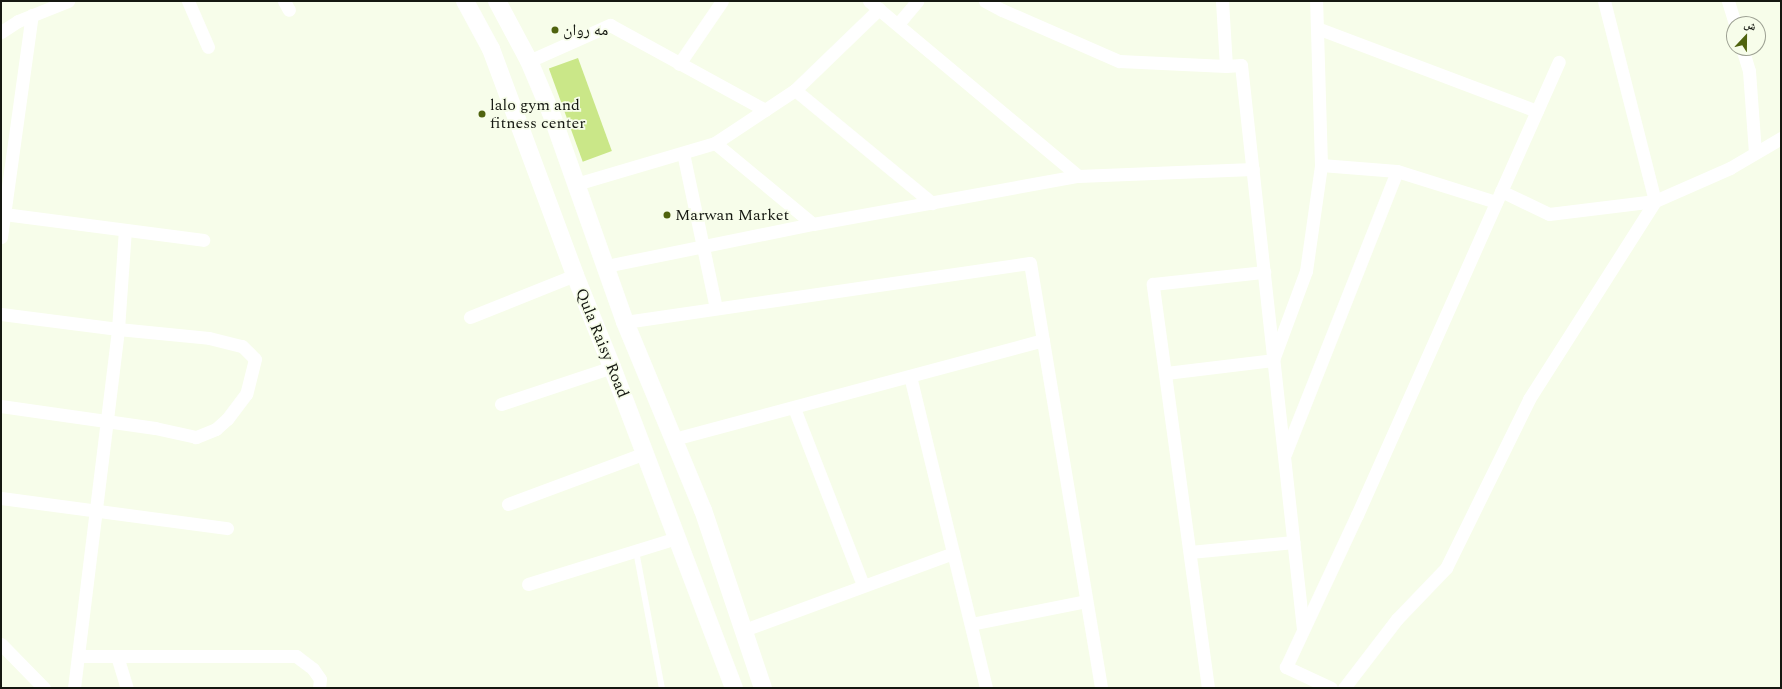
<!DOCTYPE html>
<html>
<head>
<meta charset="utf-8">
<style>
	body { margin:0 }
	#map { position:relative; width:1782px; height:689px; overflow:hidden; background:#f7fdea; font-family:Spectral,"Noto Naskh Arabic",serif }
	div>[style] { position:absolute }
	.building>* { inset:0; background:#cae788; transform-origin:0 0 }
	.lane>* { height:6px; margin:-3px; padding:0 3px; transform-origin:3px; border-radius:3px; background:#fff }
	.street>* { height:13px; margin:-6.5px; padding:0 6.5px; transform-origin:6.5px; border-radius:6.5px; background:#fff }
	.secondary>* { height:18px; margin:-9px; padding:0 9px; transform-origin:9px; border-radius:9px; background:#fff }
	.dots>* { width:11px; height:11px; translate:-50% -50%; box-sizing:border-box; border:2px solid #f7fdea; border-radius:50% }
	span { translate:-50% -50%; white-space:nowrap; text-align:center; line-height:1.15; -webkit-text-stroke:3.5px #f7fdea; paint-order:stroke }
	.poi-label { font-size:16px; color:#151811 }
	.left { translate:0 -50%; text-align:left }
	.street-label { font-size:16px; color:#151811 }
	.frame { position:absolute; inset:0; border:2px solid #151811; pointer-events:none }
	.north { position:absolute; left:1726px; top:16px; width:40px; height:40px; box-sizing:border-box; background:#f7fdea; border:1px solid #9da193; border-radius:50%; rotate:22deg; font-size:11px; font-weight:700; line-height:16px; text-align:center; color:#151811 }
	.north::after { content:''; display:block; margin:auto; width:14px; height:18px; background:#4f630e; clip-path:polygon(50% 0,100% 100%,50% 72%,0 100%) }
</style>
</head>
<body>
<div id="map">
	<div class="building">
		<div style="left:578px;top:58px;width:99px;height:31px;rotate:70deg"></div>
	</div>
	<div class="lane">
		<div style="left:636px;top:551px;width:139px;rotate:79.3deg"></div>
	</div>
	<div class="street">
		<div style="left:188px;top:1px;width:50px;rotate:66.5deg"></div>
		<div style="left:284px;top:1px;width:10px;rotate:61deg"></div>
		<div style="left:869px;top:1px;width:273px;rotate:39.9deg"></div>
		<div style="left:985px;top:1px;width:19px;rotate:28deg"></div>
		<div style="left:1002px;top:10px;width:128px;rotate:23.6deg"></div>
		<div style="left:1119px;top:61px;width:107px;rotate:2.7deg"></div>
		<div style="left:1226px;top:66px;width:15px;rotate:-4deg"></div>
		<div style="left:1241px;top:65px;width:567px;rotate:83.73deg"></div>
		<div style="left:1222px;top:1px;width:65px;rotate:86.5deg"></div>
		<div style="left:1728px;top:1px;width:24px;rotate:73deg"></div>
		<div style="left:898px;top:24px;width:30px;rotate:-50deg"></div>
		<div style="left:1317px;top:28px;width:235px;rotate:20.7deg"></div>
		<div style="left:1px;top:32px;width:20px;rotate:-33deg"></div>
		<div style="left:18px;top:21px;width:54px;rotate:-21.8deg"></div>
		<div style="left:1742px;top:48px;width:24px;rotate:73deg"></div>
		<div style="left:1749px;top:71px;width:82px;rotate:85.8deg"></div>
		<div style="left:529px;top:61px;width:89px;rotate:-24deg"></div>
		<div style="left:610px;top:25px;width:177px;rotate:28.7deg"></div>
		<div style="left:679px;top:64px;width:76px;rotate:-55.7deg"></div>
		<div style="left:795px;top:90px;width:178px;rotate:39.5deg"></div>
		<div style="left:715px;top:143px;width:127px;rotate:39.6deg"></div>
		<div style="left:683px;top:153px;width:158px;rotate:78deg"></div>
		<div style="left:1321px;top:165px;width:76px;rotate:4.5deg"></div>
		<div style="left:1397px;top:171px;width:104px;rotate:17.4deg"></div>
		<div style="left:576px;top:184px;width:145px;rotate:-16.4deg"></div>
		<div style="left:715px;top:143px;width:96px;rotate:-33.5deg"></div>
		<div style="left:795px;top:90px;width:117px;rotate:-44deg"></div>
		<div style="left:1501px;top:191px;width:53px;rotate:25.6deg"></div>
		<div style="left:1549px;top:214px;width:107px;rotate:-7deg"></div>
		<div style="left:1655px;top:201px;width:82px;rotate:-23.7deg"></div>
		<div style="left:1730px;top:168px;width:59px;rotate:-30.5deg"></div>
		<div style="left:4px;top:214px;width:201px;rotate:7.4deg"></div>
		<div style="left:1px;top:237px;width:224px;rotate:-82.1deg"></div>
		<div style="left:606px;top:266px;width:211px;rotate:-11.5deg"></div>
		<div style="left:813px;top:224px;width:269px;rotate:-10.3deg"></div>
		<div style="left:1078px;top:176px;width:175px;rotate:-2.3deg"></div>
		<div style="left:1px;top:314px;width:118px;rotate:7.3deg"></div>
		<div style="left:118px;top:329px;width:91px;rotate:5.6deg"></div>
		<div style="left:209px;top:338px;width:34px;rotate:14deg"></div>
		<div style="left:242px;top:346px;width:18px;rotate:45deg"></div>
		<div style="left:255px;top:359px;width:36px;rotate:104deg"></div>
		<div style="left:246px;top:394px;width:31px;rotate:127deg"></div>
		<div style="left:227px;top:419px;width:15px;rotate:138deg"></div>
		<div style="left:216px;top:429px;width:22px;rotate:158deg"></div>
		<div style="left:196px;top:437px;width:42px;rotate:-167.6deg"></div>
		<div style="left:155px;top:428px;width:156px;rotate:-171.9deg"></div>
		<div style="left:470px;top:317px;width:113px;rotate:-21.8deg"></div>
		<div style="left:625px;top:322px;width:409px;rotate:-8.3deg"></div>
		<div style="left:1030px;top:263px;width:431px;rotate:80.5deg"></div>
		<div style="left:1166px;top:373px;width:108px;rotate:-6.9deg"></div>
		<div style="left:1273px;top:360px;width:95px;rotate:-69.7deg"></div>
		<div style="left:1306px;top:271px;width:107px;rotate:-81.9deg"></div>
		<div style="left:1321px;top:165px;width:164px;rotate:-91.7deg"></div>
		<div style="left:910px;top:376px;width:321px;rotate:76.3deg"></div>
		<div style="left:501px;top:404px;width:117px;rotate:-18.4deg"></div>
		<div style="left:794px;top:408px;width:190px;rotate:68.7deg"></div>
		<div style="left:674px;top:439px;width:382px;rotate:-15deg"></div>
		<div style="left:1285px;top:454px;width:304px;rotate:-68.4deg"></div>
		<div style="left:1px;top:498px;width:228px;rotate:7.6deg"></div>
		<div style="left:508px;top:504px;width:146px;rotate:-20.4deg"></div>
		<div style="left:1190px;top:552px;width:104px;rotate:-5.5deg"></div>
		<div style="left:528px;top:584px;width:156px;rotate:-17.2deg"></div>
		<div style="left:971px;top:624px;width:117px;rotate:-11.3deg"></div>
		<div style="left:744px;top:630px;width:223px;rotate:-20.2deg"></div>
		<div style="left:1px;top:644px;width:62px;rotate:45.7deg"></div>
		<div style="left:78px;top:656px;width:218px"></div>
		<div style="left:296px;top:656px;width:21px;rotate:37deg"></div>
		<div style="left:313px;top:669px;width:12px;rotate:55deg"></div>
		<div style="left:320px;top:679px;width:9px;rotate:96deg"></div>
		<div style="left:117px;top:656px;width:34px;rotate:73deg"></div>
		<div style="left:74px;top:688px;width:362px;rotate:-83deg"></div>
		<div style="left:118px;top:329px;width:99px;rotate:-86deg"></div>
		<div style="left:1208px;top:688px;width:408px;rotate:-97.8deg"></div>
		<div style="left:1153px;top:284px;width:112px;rotate:-6.2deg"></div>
		<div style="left:1331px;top:688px;width:50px;rotate:-155deg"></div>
		<div style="left:1286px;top:667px;width:168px;rotate:-65deg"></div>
		<div style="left:1357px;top:515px;width:496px;rotate:-66deg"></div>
		<div style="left:1344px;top:688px;width:87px;rotate:-52.5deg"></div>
		<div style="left:1397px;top:619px;width:71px;rotate:-46.1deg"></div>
		<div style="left:1446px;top:568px;width:188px;rotate:-63.8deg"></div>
		<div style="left:1529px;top:399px;width:235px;rotate:-57.5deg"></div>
		<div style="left:1655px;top:201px;width:206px;rotate:-104.3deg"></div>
	</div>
	<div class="secondary">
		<div style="left:465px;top:1px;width:55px;rotate:61.6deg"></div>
		<div style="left:491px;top:49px;width:241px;rotate:69.6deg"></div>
		<div style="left:575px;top:275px;width:99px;rotate:68.1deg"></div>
		<div style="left:612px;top:367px;width:343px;rotate:69.2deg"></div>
		<div style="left:497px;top:1px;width:68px;rotate:61.9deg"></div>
		<div style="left:529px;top:61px;width:56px;rotate:67.1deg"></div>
		<div style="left:551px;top:113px;width:222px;rotate:70.5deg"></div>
		<div style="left:625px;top:322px;width:204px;rotate:67.5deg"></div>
		<div style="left:703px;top:510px;width:188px;rotate:71.4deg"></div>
	</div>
	<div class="dots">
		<div style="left:555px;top:30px;background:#4f630e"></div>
		<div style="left:482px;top:114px;background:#4f630e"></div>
		<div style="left:667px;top:215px;background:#4f630e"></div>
	</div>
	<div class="poi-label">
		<span class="left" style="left:563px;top:30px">مه روان</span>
		<span class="left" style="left:490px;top:114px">lalo gym and<br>fitness center</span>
		<span class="left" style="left:675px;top:215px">Marwan Market</span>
	</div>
	<div class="street-label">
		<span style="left:602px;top:343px;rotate:68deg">Qula Raisy Road</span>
	</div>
	<div class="frame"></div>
	<div class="north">ش</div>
</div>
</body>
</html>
